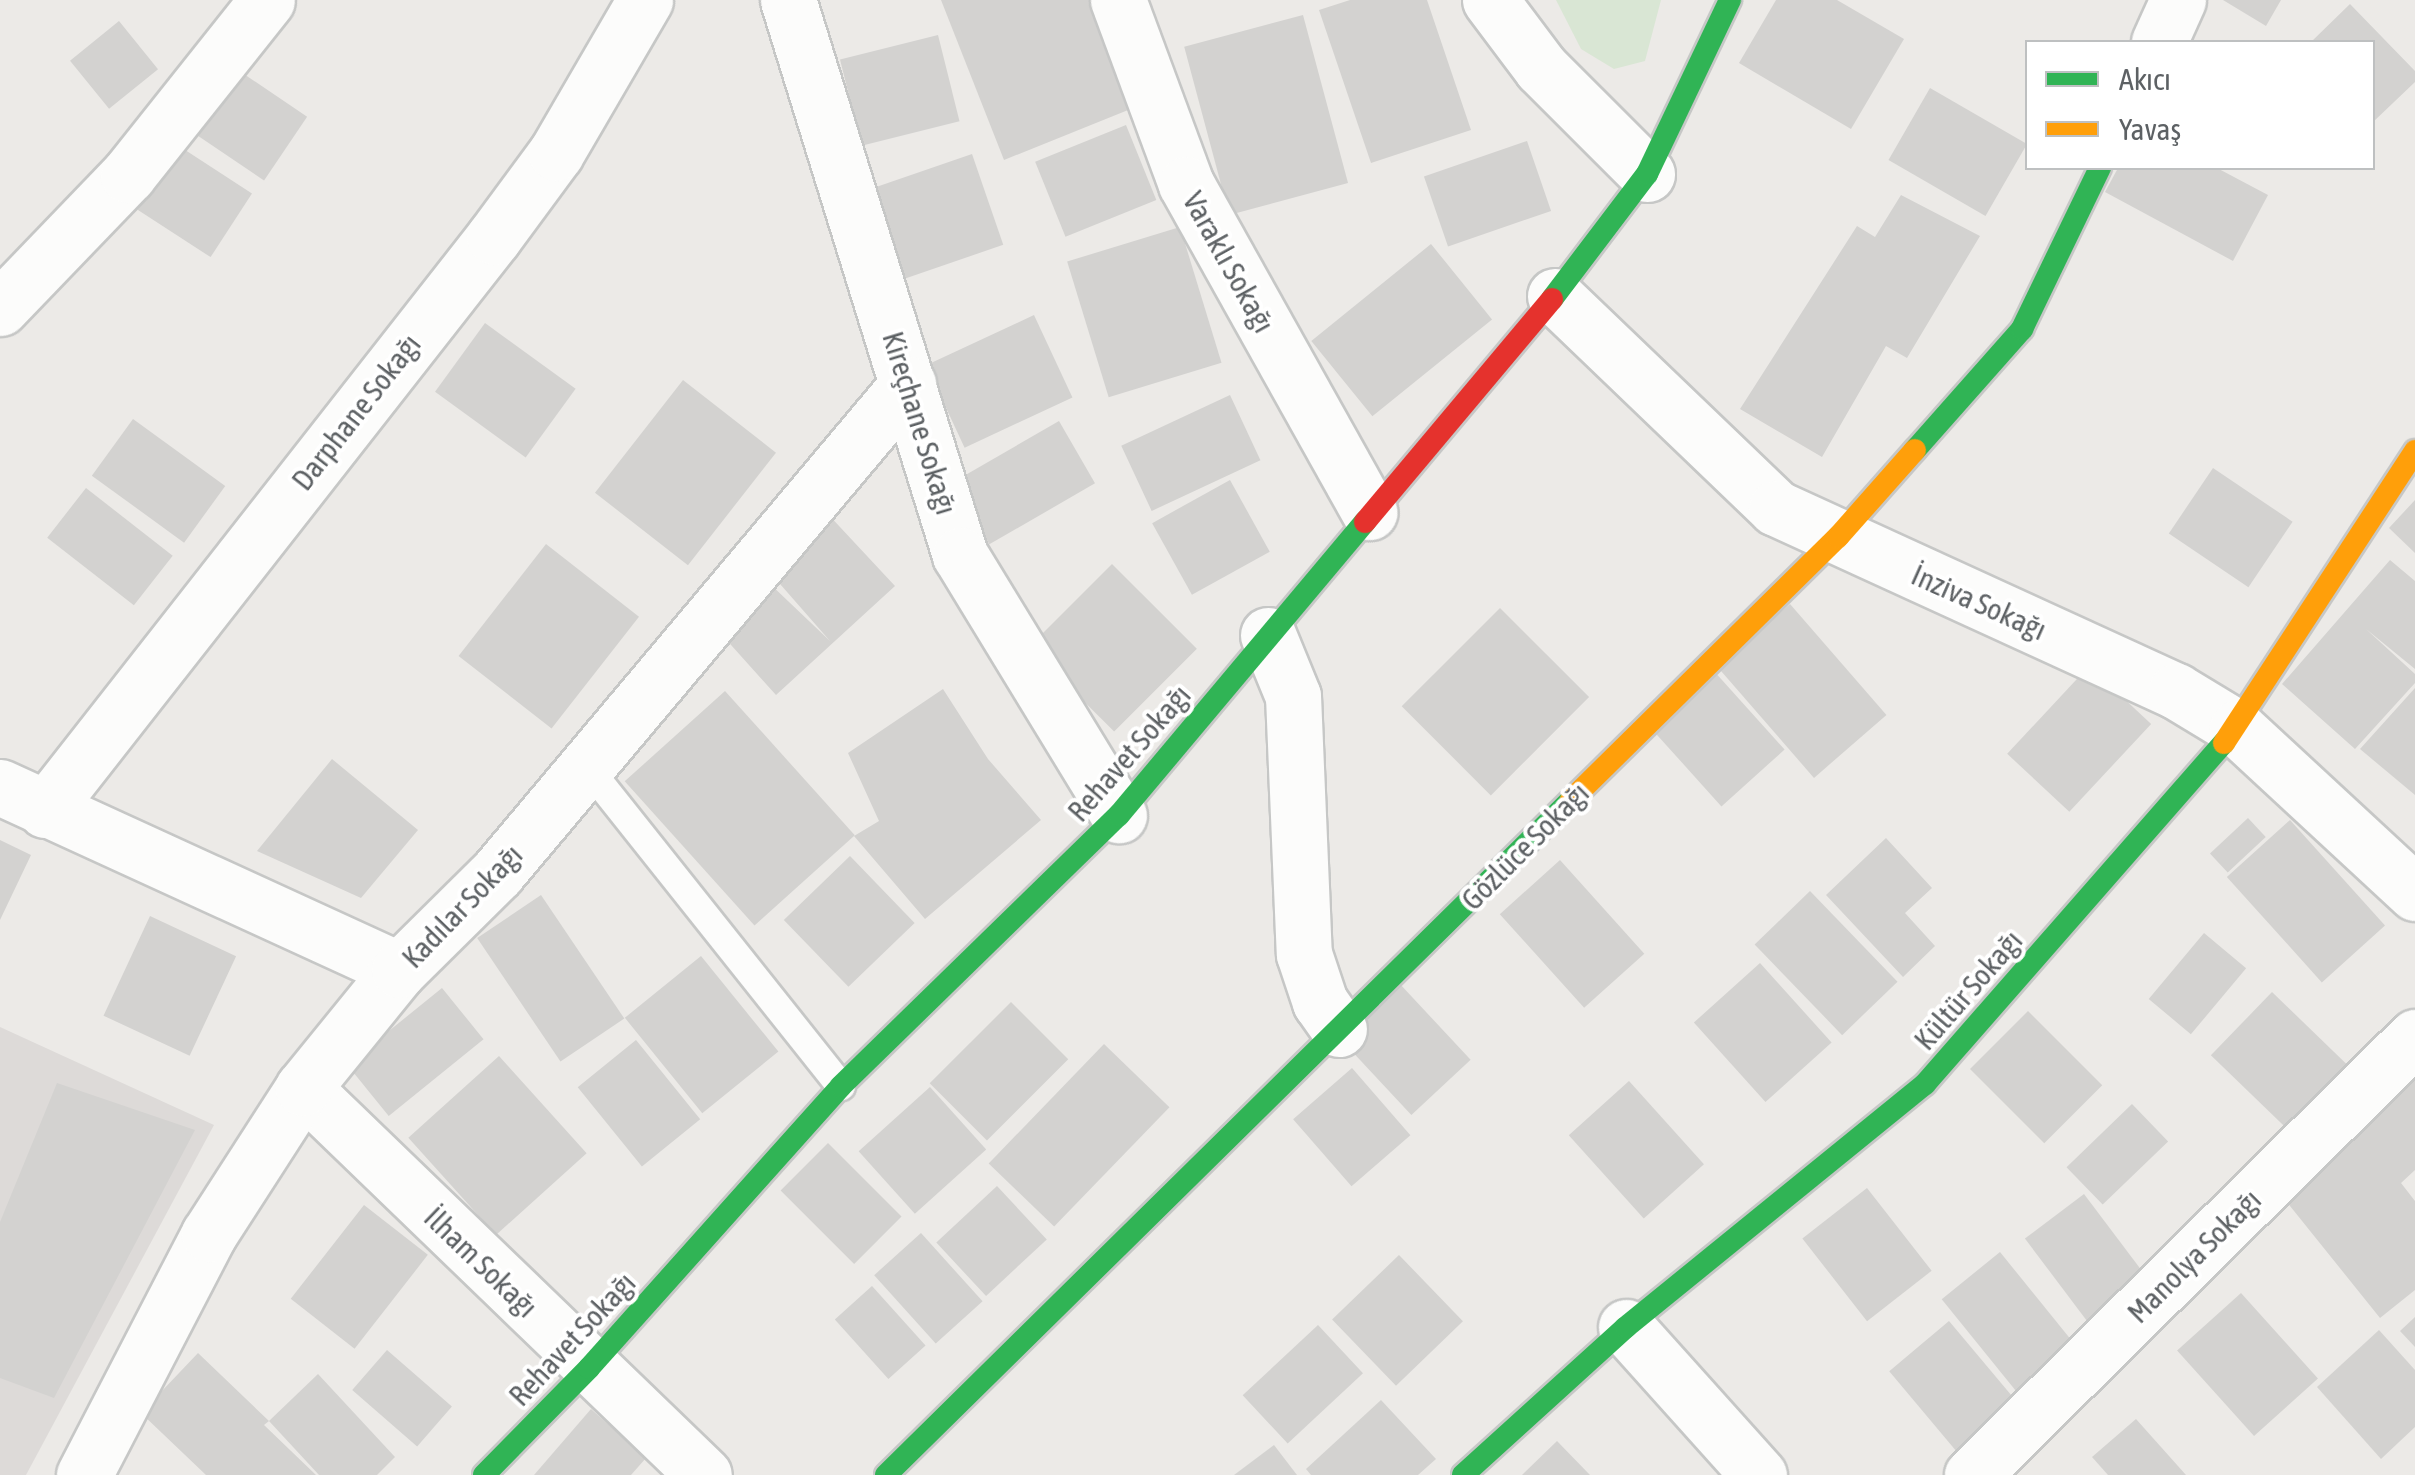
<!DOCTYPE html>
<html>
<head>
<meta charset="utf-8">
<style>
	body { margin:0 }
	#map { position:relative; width:2415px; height:1475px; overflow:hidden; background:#eceae7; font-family:"Asap Condensed",sans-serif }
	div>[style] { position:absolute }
	.industrial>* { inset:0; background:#dddad8 }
	.green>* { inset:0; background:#d9e6d4 }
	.building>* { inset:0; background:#d3d2d0; transform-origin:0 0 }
	.roads { filter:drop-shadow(2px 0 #c6c7c6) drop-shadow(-2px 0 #c6c7c6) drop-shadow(0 2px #c6c7c6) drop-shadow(0 -2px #c6c7c6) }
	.lane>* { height:28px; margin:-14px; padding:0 14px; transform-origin:14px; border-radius:14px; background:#fcfcfb }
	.street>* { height:55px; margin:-27.5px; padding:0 27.5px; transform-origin:27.5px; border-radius:27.5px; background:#fcfcfb }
	.fast>* { height:22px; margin:-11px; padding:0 11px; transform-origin:11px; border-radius:11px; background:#30b455 }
	.slow>* { height:22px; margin:-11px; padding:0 11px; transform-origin:11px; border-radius:11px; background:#ff9f0a }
	.jam>* { height:22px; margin:-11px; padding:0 11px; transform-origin:11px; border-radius:11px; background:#e5322d }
	span { translate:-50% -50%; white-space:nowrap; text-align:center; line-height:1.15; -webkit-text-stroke:8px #fff; paint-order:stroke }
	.street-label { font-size:30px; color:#5d6164 }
	.legend { position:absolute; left:2025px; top:40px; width:350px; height:130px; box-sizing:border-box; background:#fff; border:2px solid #bec0c1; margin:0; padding:12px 18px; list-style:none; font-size:30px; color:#5d6164 }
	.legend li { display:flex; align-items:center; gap:20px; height:50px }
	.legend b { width:50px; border:2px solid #bec0c1 }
</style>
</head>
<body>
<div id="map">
	<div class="industrial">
		<div style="clip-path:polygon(0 1027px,214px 1125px,26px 1475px,0 1475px)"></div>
	</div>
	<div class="green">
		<div style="clip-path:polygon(1556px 0,1661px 0,1645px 61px,1614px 69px,1581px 49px)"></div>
	</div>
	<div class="building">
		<div style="clip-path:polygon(941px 0,1103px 0,1143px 104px,1004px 160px)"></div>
		<div style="clip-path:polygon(1350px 0,1427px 0,1471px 130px,1371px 163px,1319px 10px)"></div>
		<div style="clip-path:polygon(1776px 0,1837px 0,1904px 39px,1851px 129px,1739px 63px)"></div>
		<div style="clip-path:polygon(2223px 0,2281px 0,2266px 26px)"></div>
		<div style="clip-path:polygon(2350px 4px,2415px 71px,2415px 82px,2372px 123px,2372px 42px,2311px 42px)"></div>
		<div style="left:1303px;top:15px;width:174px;height:123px;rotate:75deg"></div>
		<div style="left:119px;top:21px;width:62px;height:63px;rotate:51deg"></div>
		<div style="left:938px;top:35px;width:89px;height:101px;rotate:76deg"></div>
		<div style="left:235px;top:68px;width:87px;height:77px;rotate:34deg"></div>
		<div style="left:1930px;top:88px;width:112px;height:83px;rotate:30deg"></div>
		<div style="left:1126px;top:125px;width:81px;height:98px;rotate:68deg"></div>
		<div style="left:1527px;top:141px;width:74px;height:109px;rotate:71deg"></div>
		<div style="left:179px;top:146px;width:87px;height:76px;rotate:33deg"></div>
		<div style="left:972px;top:154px;width:96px;height:119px;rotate:71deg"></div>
		<div style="clip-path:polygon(2118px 168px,2217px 168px,2268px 195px,2233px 261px,2105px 192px)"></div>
		<div style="clip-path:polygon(1901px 195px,1980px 236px,1907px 358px,1886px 346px,1822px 457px,1740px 409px,1857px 226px,1875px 237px)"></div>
		<div style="left:1180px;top:227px;width:142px;height:118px;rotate:73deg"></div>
		<div style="left:1431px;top:244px;width:97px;height:154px;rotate:51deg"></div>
		<div style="left:1034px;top:315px;width:91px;height:119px;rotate:65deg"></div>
		<div style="left:485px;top:323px;width:112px;height:85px;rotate:36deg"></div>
		<div style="left:683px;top:380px;width:118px;height:143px;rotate:38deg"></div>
		<div style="left:1230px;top:395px;width:72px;height:120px;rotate:65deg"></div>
		<div style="left:133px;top:419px;width:114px;height:70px;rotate:36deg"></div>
		<div style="left:1059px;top:421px;width:72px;height:122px;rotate:60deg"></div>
		<div style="left:2213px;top:468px;width:96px;height:79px;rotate:34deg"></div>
		<div style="left:1230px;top:480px;width:82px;height:89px;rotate:61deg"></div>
		<div style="left:86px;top:488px;width:110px;height:63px;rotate:38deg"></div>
		<div style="clip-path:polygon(2415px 500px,2415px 553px,2389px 528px)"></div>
		<div style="clip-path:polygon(826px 512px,895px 586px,776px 695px,714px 626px,768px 582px,830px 641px,766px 568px)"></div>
		<div style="left:546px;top:544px;width:118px;height:142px;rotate:38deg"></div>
		<div style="clip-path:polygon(2390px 560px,2415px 581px,2415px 669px,2366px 629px,2415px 674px,2415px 683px,2355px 749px,2282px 684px)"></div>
		<div style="left:1112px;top:564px;width:120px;height:117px;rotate:45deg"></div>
		<div style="left:1790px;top:604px;width:147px;height:96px;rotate:49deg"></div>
		<div style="left:1500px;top:608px;width:126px;height:139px;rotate:45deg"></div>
		<div style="left:2089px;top:666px;width:85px;height:120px;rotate:43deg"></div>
		<div style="left:1713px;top:670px;width:107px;height:85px;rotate:48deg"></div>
		<div style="clip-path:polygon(2415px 688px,2415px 795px,2360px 749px)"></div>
		<div style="clip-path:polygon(943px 689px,988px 759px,1041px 820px,925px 919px,854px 836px,879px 821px,848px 753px)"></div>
		<div style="left:725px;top:691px;width:194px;height:135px;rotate:48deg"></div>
		<div style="clip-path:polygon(332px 759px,418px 830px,361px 898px,257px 851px)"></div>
		<div style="left:2248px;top:818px;width:26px;height:52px;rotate:47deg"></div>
		<div style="left:2290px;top:820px;width:142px;height:85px;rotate:48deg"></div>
		<div style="clip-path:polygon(1886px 838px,1932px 888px,1905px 913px,1935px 946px,1903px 977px,1826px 895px)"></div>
		<div style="clip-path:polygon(0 840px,31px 855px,0 920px)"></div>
		<div style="left:850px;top:856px;width:93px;height:92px;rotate:46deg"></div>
		<div style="left:1560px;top:860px;width:126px;height:81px;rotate:48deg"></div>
		<div style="left:1810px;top:891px;width:126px;height:77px;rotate:46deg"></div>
		<div style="left:541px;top:895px;width:149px;height:77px;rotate:56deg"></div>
		<div style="left:150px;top:916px;width:95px;height:110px;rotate:25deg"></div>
		<div style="left:2204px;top:933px;width:55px;height:86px;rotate:40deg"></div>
		<div style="left:701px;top:956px;width:123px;height:98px;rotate:51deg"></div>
		<div style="left:1760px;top:963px;width:107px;height:89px;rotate:48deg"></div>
		<div style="left:1399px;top:983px;width:105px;height:81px;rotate:47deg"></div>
		<div style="left:442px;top:988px;width:66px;height:122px;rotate:51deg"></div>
		<div style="left:2272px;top:992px;width:110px;height:88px;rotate:44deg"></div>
		<div style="left:1011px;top:1002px;width:81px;height:115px;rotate:45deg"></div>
		<div style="left:2028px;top:1011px;width:105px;height:82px;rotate:45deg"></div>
		<div style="left:636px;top:1040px;width:102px;height:75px;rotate:51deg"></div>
		<div style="left:1104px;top:1044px;width:91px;height:166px;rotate:44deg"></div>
		<div style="left:499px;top:1056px;width:131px;height:122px;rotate:48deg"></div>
		<div style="left:1352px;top:1068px;width:89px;height:78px;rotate:49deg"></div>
		<div style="clip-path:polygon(2415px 1070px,2415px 1170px,2401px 1183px,2415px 1201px,2415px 1290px,2380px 1318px,2282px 1196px,2358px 1136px,2351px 1128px)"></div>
		<div style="left:1629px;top:1081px;width:112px;height:81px;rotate:48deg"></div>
		<div style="clip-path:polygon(57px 1083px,195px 1130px,54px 1398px,0 1378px,0 1222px)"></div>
		<div style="left:930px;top:1087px;width:84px;height:96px;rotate:48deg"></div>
		<div style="left:2132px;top:1104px;width:52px;height:91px;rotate:46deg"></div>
		<div style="left:828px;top:1143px;width:104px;height:67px;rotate:45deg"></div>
		<div style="left:997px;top:1186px;width:73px;height:83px;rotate:47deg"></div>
		<div style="left:1867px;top:1188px;width:105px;height:82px;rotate:52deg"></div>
		<div style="left:2084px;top:1194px;width:106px;height:74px;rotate:53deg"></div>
		<div style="left:364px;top:1205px;width:81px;height:119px;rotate:38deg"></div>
		<div style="left:921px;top:1233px;width:92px;height:63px;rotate:48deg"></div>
		<div style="left:2000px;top:1252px;width:118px;height:75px;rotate:51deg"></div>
		<div style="left:1399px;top:1255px;width:92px;height:93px;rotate:46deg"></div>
		<div style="left:872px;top:1286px;width:80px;height:50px;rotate:48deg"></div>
		<div style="left:2241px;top:1293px;width:115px;height:86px;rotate:48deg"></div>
		<div style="clip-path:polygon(2415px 1317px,2415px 1347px,2400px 1331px)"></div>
		<div style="left:1949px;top:1321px;width:110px;height:78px;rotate:50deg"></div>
		<div style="left:1318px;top:1325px;width:66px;height:103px;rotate:47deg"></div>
		<div style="clip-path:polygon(2379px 1330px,2415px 1370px,2415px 1427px,2381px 1459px,2317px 1387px)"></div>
		<div style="left:387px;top:1350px;width:86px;height:53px;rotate:41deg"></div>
		<div style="clip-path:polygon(198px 1353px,269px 1421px,264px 1425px,316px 1475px,206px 1475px,141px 1413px)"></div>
		<div style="clip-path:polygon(318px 1374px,395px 1457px,377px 1475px,319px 1475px,269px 1421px)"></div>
		<div style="clip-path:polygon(1381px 1400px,1436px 1459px,1418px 1475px,1311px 1475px,1306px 1469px)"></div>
		<div style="clip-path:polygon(591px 1409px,646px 1458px,631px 1475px,534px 1475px)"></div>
		<div style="clip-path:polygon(2136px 1419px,2186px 1475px,2108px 1475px,2092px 1457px)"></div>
		<div style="clip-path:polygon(1557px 1441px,1590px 1475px,1522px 1475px)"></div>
		<div style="clip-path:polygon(1274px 1445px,1297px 1475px,1234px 1475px)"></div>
	</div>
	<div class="roads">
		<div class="lane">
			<div style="left:587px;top:767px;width:408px;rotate:51.5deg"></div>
		</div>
		<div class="street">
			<div style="left:788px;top:0;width:581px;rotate:72.78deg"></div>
			<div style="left:960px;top:555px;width:305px;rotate:58.6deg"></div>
			<div style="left:1118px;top:0;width:196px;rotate:69.7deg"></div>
			<div style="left:1186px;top:184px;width:376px;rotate:60.8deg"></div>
			<div style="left:1490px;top:0;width:85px;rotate:53.1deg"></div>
			<div style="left:1541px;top:68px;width:150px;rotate:45deg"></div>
			<div style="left:2159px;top:42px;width:46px;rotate:-65.7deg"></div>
			<div style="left:1555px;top:296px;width:306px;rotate:43.8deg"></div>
			<div style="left:1776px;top:508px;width:440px;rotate:24.6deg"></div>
			<div style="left:2176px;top:691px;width:71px;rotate:31.2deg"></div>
			<div style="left:2237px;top:728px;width:243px;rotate:42.8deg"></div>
			<div style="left:0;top:308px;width:185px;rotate:-46.1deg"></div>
			<div style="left:128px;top:175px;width:223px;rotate:-51.5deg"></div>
			<div style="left:1268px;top:635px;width:66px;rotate:67.7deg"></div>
			<div style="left:1293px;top:696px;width:258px;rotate:87.6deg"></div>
			<div style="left:1304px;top:954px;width:51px;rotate:71.6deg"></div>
			<div style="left:1320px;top:1002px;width:33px;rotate:55deg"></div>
			<div style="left:0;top:787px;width:439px;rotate:24.6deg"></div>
			<div style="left:45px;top:810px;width:728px;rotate:-51.92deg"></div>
			<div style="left:494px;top:237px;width:104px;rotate:-53.6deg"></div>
			<div style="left:556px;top:153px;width:177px;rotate:-59.8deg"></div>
			<div style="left:303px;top:1088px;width:557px;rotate:43.98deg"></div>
			<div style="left:1626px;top:1327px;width:199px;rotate:48.1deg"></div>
			<div style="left:84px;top:1475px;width:271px;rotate:-62.6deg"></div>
			<div style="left:209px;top:1234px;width:174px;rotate:-57.2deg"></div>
			<div style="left:303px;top:1088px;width:152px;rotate:-50.9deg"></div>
			<div style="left:399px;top:970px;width:138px;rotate:-44.7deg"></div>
			<div style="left:497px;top:873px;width:639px;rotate:-49.95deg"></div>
			<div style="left:1972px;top:1475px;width:623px;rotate:-44.67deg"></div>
		</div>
		<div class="fast">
			<div style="left:1552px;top:299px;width:157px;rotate:-52.8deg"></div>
			<div style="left:1647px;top:174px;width:193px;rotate:-64.5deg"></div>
			<div style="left:1915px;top:450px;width:162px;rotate:-48.5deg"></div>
			<div style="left:2022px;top:329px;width:179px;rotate:-64.2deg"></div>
			<div style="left:484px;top:1475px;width:150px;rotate:-45.5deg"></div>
			<div style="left:589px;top:1368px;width:378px;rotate:-48.2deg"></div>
			<div style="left:841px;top:1086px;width:388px;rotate:-44.3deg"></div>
			<div style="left:1119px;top:815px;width:383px;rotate:-50deg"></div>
			<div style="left:886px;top:1475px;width:962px;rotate:-44.58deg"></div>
			<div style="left:1463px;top:1475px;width:220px;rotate:-42.2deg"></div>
			<div style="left:1626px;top:1327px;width:385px;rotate:-39.1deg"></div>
			<div style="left:1925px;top:1084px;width:454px;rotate:-48.8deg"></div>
		</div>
		<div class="slow">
			<div style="left:2224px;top:743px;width:349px;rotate:-56.8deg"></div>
			<div style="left:1571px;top:800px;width:375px;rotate:-44.6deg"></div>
			<div style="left:1838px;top:537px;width:116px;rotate:-48.5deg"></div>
		</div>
		<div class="jam">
			<div style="left:1365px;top:522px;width:291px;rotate:-50deg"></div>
		</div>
	</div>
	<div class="street-label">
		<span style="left:1229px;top:262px;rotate:61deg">Varaklı Sokağı</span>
		<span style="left:356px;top:412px;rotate:-52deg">Darphane Sokağı</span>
		<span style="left:920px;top:423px;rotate:73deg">Kireçhane Sokağı</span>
		<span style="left:1979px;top:602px;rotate:24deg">İnziva Sokağı</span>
		<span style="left:1129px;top:753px;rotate:-49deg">Rehavet Sokağı</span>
		<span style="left:1525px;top:846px;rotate:-45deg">Gözlüce Sokağı</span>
		<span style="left:462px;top:906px;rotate:-46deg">Kadılar Sokağı</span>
		<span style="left:1968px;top:990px;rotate:-49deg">Kültür Sokağı</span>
		<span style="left:2194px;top:1256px;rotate:-45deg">Manolya Sokağı</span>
		<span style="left:481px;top:1262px;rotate:44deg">İlham Sokağı</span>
		<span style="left:572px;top:1339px;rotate:-47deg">Rehavet Sokağı</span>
	</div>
	<ul class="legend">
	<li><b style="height:12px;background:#30b455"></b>Akıcı</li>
	<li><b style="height:12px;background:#ff9f0a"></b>Yavaş</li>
	</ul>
</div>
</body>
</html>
